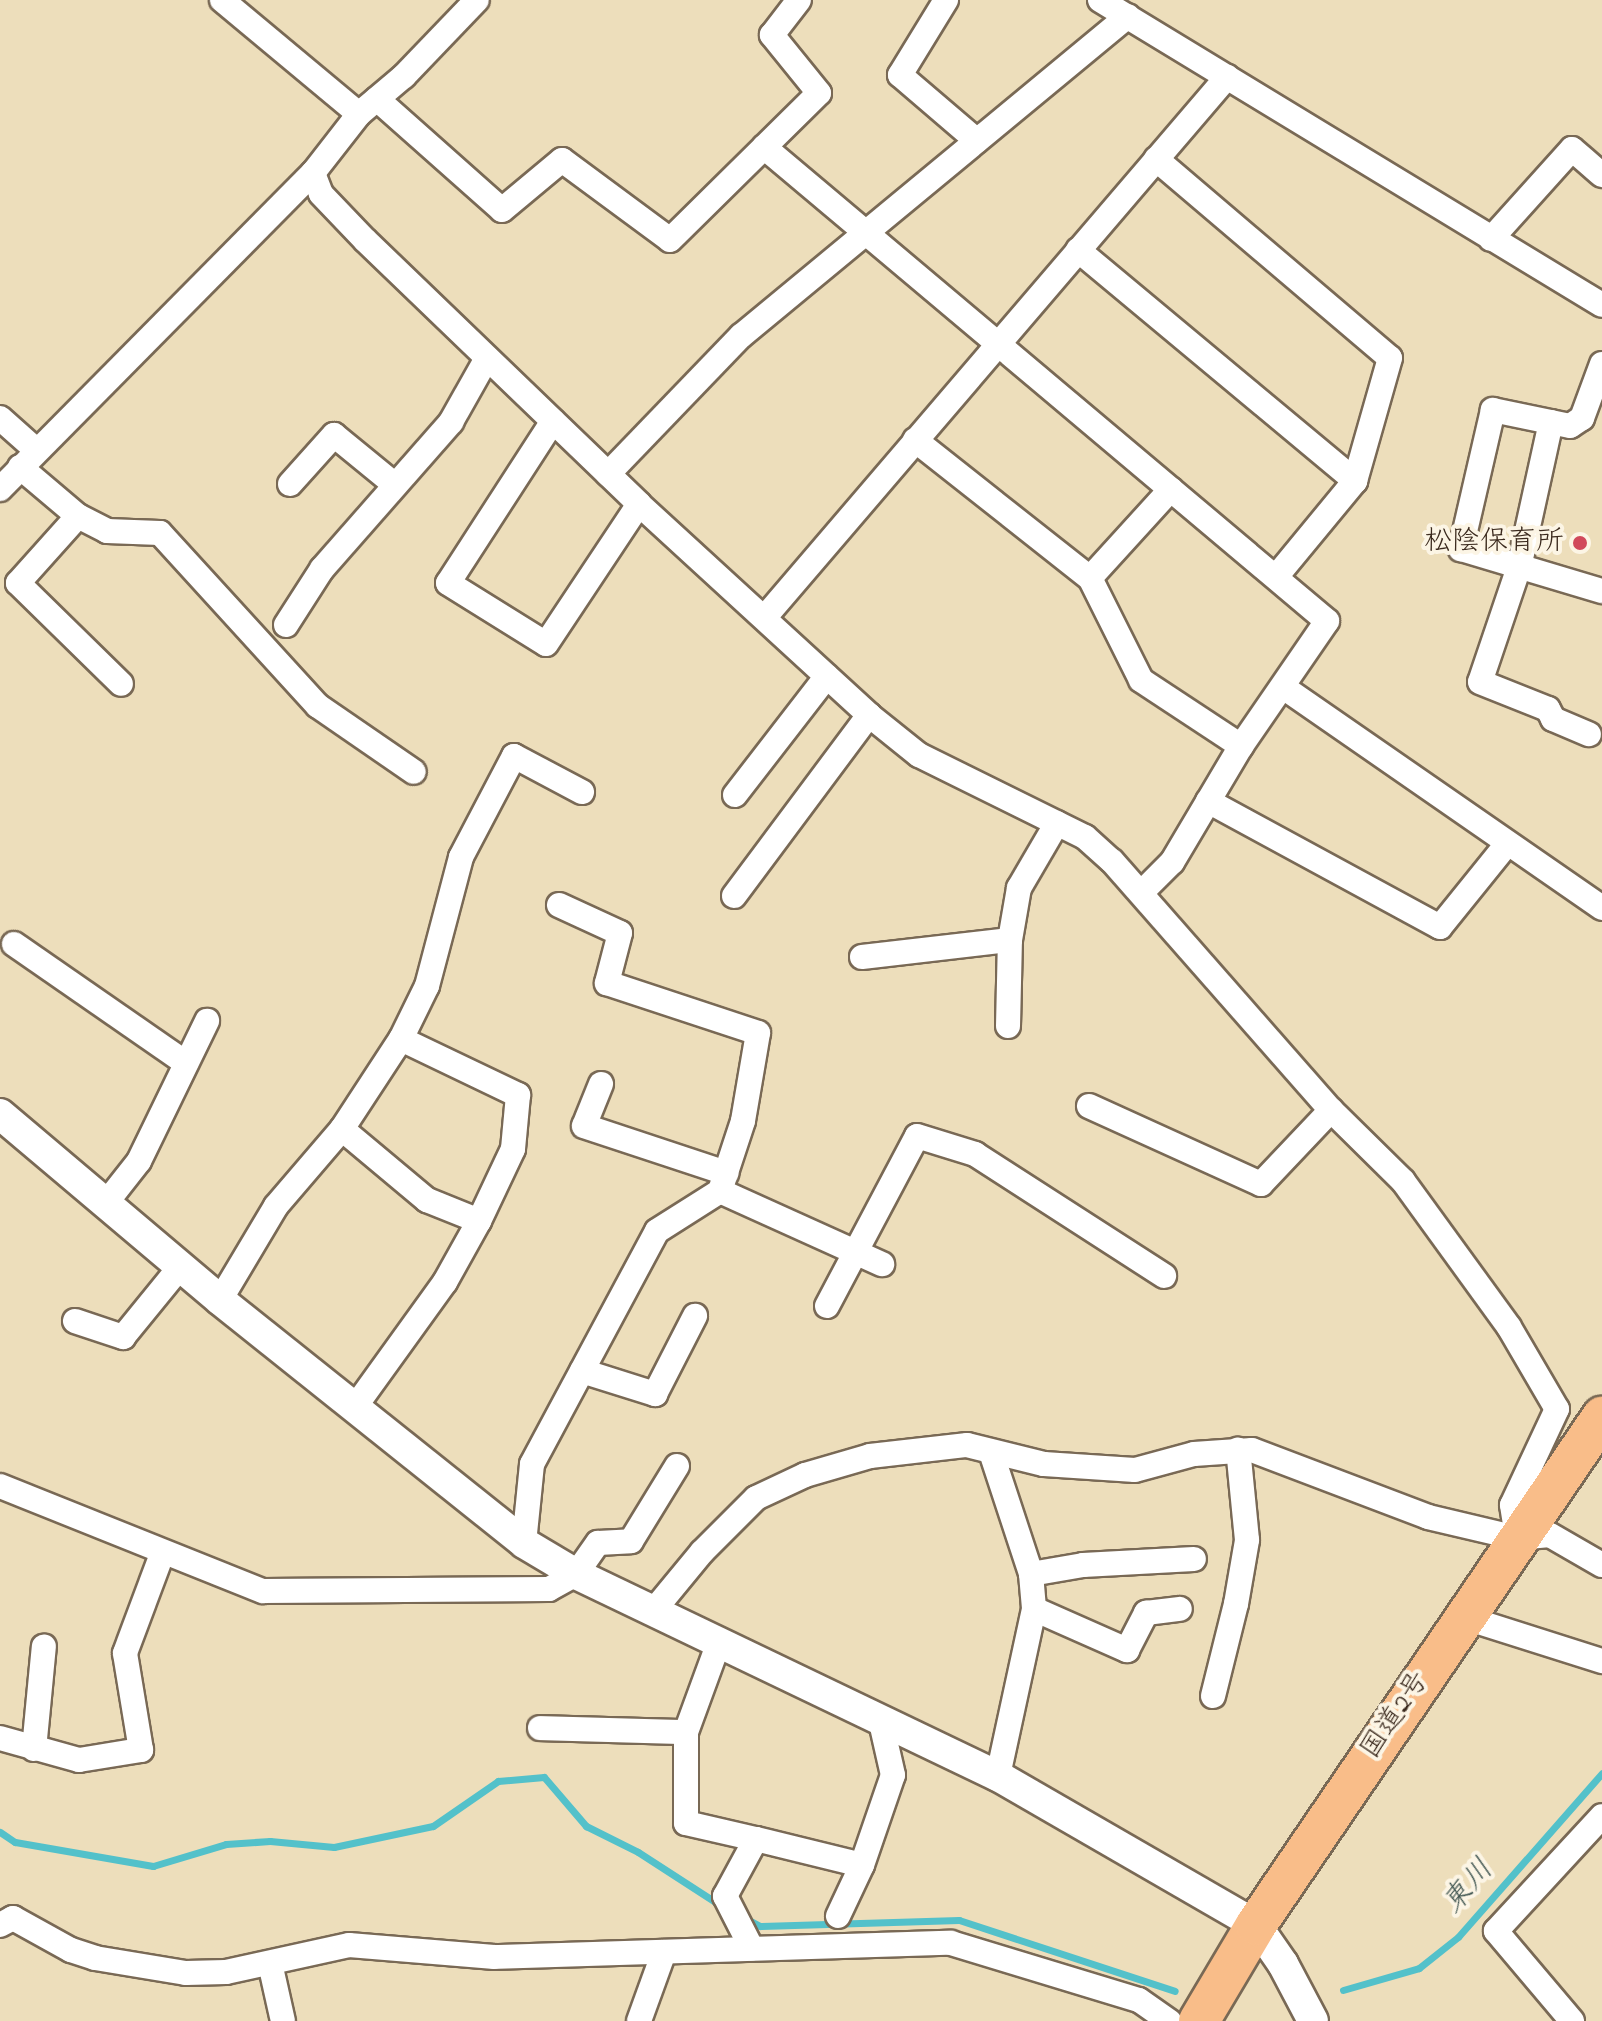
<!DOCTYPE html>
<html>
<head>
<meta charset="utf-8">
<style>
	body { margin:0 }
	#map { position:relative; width:1602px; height:2021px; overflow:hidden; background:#eddebb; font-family:"Indie Flower","Klee One",sans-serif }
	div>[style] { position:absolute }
	.stream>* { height:7px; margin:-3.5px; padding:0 3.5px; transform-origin:3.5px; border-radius:3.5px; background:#53c1ca }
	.roads { filter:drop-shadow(2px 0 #796955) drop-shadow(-2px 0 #796955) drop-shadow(0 2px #796955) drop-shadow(0 -2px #796955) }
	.minor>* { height:24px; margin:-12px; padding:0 12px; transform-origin:12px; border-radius:12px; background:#fff }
	.tertiary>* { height:30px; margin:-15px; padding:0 15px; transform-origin:15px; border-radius:15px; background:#fff }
	.trunk>* { height:40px; margin:-20px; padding:0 20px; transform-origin:20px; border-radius:20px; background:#f9bd89 }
	.dots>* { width:22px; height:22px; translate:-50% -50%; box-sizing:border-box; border:4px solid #fcf5e5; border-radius:50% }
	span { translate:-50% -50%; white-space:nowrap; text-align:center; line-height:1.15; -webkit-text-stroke:8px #fcf5e5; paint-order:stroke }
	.poi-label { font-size:28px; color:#3b2a1e }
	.right { translate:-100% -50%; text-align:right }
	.street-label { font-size:28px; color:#3b2a1e }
	.water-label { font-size:30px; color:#425752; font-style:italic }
</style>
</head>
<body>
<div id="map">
	<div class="stream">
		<div style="left:0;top:1832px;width:18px;rotate:34deg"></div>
		<div style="left:15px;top:1842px;width:140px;rotate:9.9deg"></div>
		<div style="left:153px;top:1866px;width:76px;rotate:-16.8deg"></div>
		<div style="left:226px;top:1844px;width:44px;rotate:-3.9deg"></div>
		<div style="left:270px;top:1841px;width:64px;rotate:5.4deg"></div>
		<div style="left:334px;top:1847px;width:101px;rotate:-12deg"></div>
		<div style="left:433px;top:1826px;width:79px;rotate:-34.7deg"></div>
		<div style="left:498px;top:1781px;width:46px;rotate:-5deg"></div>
		<div style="left:544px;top:1777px;width:65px;rotate:49.4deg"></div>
		<div style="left:586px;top:1826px;width:58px;rotate:26.6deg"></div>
		<div style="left:638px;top:1852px;width:98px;rotate:32.9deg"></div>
		<div style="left:745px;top:1918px;width:17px;rotate:28deg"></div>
		<div style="left:760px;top:1926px;width:199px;rotate:-1.7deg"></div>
		<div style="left:959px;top:1920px;width:227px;rotate:18.2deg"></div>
		<div style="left:1343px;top:1990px;width:79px;rotate:-16.1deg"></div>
		<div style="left:1419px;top:1968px;width:50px;rotate:-38.5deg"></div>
		<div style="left:1458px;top:1937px;width:218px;rotate:-48.7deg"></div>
	</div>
	<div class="roads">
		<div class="minor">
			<div style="left:222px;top:0;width:178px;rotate:39.8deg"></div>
			<div style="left:946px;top:0;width:88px;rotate:121.5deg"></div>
			<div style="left:900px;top:75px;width:101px;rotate:40.6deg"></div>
			<div style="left:1100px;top:0;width:587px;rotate:31.28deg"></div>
			<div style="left:377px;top:99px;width:167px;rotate:41.6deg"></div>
			<div style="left:502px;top:210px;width:78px;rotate:-39.8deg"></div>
			<div style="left:562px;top:160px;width:134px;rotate:36.5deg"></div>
			<div style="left:670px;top:240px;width:209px;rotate:-44.6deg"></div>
			<div style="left:819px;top:93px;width:75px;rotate:-129deg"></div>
			<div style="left:772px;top:35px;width:44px;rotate:-52.4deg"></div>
			<div style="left:764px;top:147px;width:736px;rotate:40.09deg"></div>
			<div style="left:1327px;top:621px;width:152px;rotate:124.5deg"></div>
			<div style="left:1241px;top:746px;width:135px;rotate:120.7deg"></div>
			<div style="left:1172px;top:862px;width:44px;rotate:135deg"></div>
			<div style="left:1156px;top:159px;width:307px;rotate:40.4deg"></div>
			<div style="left:1390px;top:358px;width:128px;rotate:105.9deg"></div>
			<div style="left:1355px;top:481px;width:124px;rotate:129.5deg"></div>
			<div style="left:313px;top:173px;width:22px;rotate:69deg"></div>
			<div style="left:321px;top:194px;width:64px;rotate:46.3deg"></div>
			<div style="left:365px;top:240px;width:380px;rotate:43.9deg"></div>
			<div style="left:639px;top:504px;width:312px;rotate:42.5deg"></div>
			<div style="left:869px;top:715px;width:64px;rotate:38.7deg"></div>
			<div style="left:919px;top:755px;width:185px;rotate:26.3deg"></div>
			<div style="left:1085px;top:837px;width:36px;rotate:42deg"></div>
			<div style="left:1112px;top:861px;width:332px;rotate:48.7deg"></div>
			<div style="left:1331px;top:1110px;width:101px;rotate:44.6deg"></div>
			<div style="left:1403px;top:1181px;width:180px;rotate:54deg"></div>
			<div style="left:1509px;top:1327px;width:95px;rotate:59.7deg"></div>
			<div style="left:1557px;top:1409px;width:106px;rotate:115.1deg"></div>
			<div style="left:1512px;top:1505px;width:33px;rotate:81deg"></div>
			<div style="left:1491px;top:239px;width:121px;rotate:-48deg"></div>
			<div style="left:1572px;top:149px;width:40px;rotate:41deg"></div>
			<div style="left:1078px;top:250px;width:361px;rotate:39.8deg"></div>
			<div style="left:1602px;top:364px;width:58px;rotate:110.3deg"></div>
			<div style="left:1582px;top:418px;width:14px;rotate:146deg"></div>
			<div style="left:1570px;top:426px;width:79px;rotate:-168.3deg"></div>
			<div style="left:1493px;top:410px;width:143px;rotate:103deg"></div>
			<div style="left:1461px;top:549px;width:147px;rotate:16.6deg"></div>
			<div style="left:0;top:418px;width:48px;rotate:41.6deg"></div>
			<div style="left:553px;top:421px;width:193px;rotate:122.9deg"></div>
			<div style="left:448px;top:583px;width:115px;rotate:31.9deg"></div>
			<div style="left:546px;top:644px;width:168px;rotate:-56.4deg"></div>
			<div style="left:1551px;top:422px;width:148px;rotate:102.4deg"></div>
			<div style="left:1519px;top:567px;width:121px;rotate:108.7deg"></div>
			<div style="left:1480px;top:682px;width:73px;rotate:21.7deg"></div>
			<div style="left:1548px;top:709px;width:11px;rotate:63deg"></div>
			<div style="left:1553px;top:719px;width:39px;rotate:23deg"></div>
			<div style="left:915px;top:440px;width:223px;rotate:38.3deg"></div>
			<div style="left:1090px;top:578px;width:114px;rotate:63.4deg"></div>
			<div style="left:1141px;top:680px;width:120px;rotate:33.4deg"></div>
			<div style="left:20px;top:467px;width:76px;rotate:40.2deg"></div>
			<div style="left:78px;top:516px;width:90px;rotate:131.8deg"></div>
			<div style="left:18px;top:583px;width:144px;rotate:44.4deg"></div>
			<div style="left:608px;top:474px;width:192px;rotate:-46.1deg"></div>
			<div style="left:741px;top:336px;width:502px;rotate:-39.59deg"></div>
			<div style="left:290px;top:484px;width:66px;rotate:-48.1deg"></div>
			<div style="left:334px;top:435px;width:79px;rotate:39.3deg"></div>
			<div style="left:0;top:489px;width:445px;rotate:-45.3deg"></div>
			<div style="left:313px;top:173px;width:75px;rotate:-52.1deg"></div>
			<div style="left:359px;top:114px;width:59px;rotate:-40.2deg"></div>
			<div style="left:404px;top:76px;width:105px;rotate:-46.2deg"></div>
			<div style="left:78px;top:516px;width:33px;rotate:27deg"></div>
			<div style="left:107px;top:531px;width:53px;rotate:2.2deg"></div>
			<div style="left:160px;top:533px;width:234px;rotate:47.6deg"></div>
			<div style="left:318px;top:706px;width:116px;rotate:34.5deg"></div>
			<div style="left:1090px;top:578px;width:120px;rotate:-47.7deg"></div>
			<div style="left:765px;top:617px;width:711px;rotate:-49.45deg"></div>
			<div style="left:286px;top:625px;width:67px;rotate:-57.3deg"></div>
			<div style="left:322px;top:569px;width:196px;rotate:-48.7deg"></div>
			<div style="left:451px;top:422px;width:73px;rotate:-60.6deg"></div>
			<div style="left:1283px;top:687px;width:388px;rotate:34.7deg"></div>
			<div style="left:735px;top:795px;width:150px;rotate:-52.3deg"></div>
			<div style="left:1208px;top:801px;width:264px;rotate:28.5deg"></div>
			<div style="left:1440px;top:927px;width:107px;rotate:-51.1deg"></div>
			<div style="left:734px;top:896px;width:226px;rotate:-53.3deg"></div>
			<div style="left:559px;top:905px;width:67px;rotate:24.7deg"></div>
			<div style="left:620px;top:933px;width:52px;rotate:104.6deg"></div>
			<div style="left:607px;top:983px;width:159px;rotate:18.3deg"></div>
			<div style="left:758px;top:1033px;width:89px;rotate:99.7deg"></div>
			<div style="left:743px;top:1121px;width:74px;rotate:108.2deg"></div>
			<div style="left:14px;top:944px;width:209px;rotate:34.7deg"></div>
			<div style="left:862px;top:957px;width:149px;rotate:-6.6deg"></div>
			<div style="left:1008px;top:1026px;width:86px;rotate:-88.7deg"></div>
			<div style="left:1010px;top:940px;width:53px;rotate:-80.2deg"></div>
			<div style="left:1019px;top:888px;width:75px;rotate:-59.7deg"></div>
			<div style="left:401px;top:1039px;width:59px;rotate:-63.9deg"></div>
			<div style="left:427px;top:986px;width:133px;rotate:-75.2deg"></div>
			<div style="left:461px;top:857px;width:114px;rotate:-62.3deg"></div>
			<div style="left:514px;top:756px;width:77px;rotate:27.9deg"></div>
			<div style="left:601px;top:1084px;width:45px;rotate:112deg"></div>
			<div style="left:584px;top:1126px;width:150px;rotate:18.3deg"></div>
			<div style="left:1089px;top:1106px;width:189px;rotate:24.4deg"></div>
			<div style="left:1261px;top:1184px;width:102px;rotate:-46.6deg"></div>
			<div style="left:342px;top:1129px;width:111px;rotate:39.9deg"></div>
			<div style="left:427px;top:1200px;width:56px;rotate:22deg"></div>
			<div style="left:106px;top:1203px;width:53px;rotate:-51.8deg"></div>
			<div style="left:139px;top:1161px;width:156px;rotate:-64.1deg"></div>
			<div style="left:220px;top:1300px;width:109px;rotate:-59.2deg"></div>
			<div style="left:276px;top:1206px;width:101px;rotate:-49.4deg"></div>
			<div style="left:342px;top:1129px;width:108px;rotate:-56.8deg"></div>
			<div style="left:401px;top:1039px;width:130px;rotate:25.6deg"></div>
			<div style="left:518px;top:1095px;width:54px;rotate:95.3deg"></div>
			<div style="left:513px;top:1149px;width:80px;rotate:115.3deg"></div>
			<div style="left:479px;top:1221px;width:70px;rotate:119.1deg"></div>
			<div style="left:445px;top:1282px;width:154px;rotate:125.8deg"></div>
			<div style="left:827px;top:1306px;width:192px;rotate:-62.1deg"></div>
			<div style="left:917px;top:1136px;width:61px;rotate:17.2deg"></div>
			<div style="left:975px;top:1154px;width:225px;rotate:32.8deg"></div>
			<div style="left:75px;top:1321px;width:51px;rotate:18.4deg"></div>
			<div style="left:123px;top:1337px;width:92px;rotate:-50.8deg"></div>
			<div style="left:582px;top:1371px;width:77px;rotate:17.5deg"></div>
			<div style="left:655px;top:1394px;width:88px;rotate:-62.9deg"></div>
			<div style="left:991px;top:1452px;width:128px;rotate:71.8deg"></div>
			<div style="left:1031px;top:1574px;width:35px;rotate:85deg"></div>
			<div style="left:1034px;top:1609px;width:171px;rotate:102.2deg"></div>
			<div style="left:0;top:1486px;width:283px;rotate:21.8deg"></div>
			<div style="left:263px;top:1591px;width:286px;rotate:-0.4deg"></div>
			<div style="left:549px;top:1589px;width:31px;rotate:-29deg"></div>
			<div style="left:576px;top:1574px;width:38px;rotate:-55deg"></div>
			<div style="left:598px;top:1543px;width:33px;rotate:-3deg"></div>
			<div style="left:631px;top:1541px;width:88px;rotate:-58.5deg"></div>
			<div style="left:524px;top:1543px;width:79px;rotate:-84.2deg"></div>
			<div style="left:532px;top:1464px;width:264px;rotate:-61.8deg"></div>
			<div style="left:657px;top:1231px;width:75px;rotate:-32.4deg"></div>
			<div style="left:720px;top:1191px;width:178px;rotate:24.3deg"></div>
			<div style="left:1031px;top:1574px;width:53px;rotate:-9.8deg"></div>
			<div style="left:1083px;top:1565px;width:111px;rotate:-3.1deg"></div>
			<div style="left:655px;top:1609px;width:74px;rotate:-50.5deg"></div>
			<div style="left:702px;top:1552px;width:76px;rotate:-45deg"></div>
			<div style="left:756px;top:1498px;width:54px;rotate:-25.1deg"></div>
			<div style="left:805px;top:1475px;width:68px;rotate:-16.3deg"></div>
			<div style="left:870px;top:1456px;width:98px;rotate:-6.5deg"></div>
			<div style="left:967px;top:1445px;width:79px;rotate:13.9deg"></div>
			<div style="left:1044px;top:1464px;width:91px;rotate:3.8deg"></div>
			<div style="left:1135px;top:1470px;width:61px;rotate:-15.2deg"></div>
			<div style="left:1194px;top:1454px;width:58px;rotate:-3.9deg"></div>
			<div style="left:1252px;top:1450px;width:188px;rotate:20.8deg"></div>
			<div style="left:1428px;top:1517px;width:91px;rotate:13.3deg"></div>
			<div style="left:1517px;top:1538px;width:33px;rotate:-5deg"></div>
			<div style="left:1550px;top:1535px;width:60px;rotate:30deg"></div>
			<div style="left:1034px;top:1609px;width:102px;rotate:23.8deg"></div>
			<div style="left:1127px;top:1650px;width:42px;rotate:-62.8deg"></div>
			<div style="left:1146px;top:1613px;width:34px;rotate:-7deg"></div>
			<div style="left:1463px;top:1617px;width:146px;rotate:17.6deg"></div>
			<div style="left:719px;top:1642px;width:96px;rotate:110.1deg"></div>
			<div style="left:686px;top:1732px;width:91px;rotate:90deg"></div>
			<div style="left:686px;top:1823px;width:72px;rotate:12.9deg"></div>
			<div style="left:756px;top:1839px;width:65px;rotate:118.5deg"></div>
			<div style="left:725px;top:1896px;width:59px;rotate:63deg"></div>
			<div style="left:1213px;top:1696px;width:95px;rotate:-76deg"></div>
			<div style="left:1236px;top:1604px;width:65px;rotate:-80.2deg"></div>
			<div style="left:1247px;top:1540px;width:91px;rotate:-95.6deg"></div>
			<div style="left:540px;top:1728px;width:146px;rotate:1.6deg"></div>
			<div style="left:0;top:1738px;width:82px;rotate:15.6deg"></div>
			<div style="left:79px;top:1760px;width:63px;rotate:-9.2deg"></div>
			<div style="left:141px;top:1750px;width:98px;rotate:-99.4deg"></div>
			<div style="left:125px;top:1653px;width:106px;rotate:-69.5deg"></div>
			<div style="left:34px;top:1749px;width:103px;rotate:-84.5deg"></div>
			<div style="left:756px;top:1839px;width:109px;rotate:13.8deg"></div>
			<div style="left:838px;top:1916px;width:56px;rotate:-64.8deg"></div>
			<div style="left:862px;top:1865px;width:95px;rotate:-71deg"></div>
			<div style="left:893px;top:1775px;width:54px;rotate:-102.8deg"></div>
			<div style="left:0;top:1925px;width:15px;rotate:-28deg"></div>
			<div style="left:13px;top:1918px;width:66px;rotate:28.9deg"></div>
			<div style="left:71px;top:1950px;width:25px;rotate:18deg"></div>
			<div style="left:95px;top:1958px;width:92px;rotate:9.4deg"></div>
			<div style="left:186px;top:1973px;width:40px;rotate:-1.4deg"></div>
			<div style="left:226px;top:1972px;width:126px;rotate:-12.4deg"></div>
			<div style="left:349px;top:1945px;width:146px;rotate:4.7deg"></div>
			<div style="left:495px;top:1957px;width:456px;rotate:-1.8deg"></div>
			<div style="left:951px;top:1943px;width:196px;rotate:16.9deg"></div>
			<div style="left:1139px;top:2000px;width:37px;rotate:35deg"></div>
			<div style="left:270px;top:1963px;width:59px;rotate:77.4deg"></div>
			<div style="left:639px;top:2021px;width:73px;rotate:-70.1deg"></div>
			<div style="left:1572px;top:2021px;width:118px;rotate:-130.2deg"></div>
			<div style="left:1496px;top:1931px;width:156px;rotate:-47.3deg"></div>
		</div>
		<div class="tertiary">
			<div style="left:0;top:1114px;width:288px;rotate:40.2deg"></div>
			<div style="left:220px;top:1300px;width:389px;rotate:38.6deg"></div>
			<div style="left:524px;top:1543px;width:61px;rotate:30.8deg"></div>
			<div style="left:576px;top:1574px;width:468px;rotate:25.6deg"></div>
			<div style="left:998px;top:1776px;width:298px;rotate:30deg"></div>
			<div style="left:1256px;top:1925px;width:47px;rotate:55.3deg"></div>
			<div style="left:1283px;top:1964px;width:64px;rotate:62.2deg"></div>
		</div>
		<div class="trunk">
			<div style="left:1199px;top:2021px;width:112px;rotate:-59.3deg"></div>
			<div style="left:1256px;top:1925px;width:615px;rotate:-55.74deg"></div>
		</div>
	</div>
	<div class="dots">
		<div style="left:1580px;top:543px;background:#d1495b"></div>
	</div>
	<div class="poi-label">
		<span class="right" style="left:1564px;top:543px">松陰保育所</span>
	</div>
	<div class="street-label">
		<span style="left:1396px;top:1716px;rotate:-56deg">国道2号</span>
	</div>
	<div class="water-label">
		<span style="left:1469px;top:1887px;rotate:-49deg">東川</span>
	</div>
</div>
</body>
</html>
